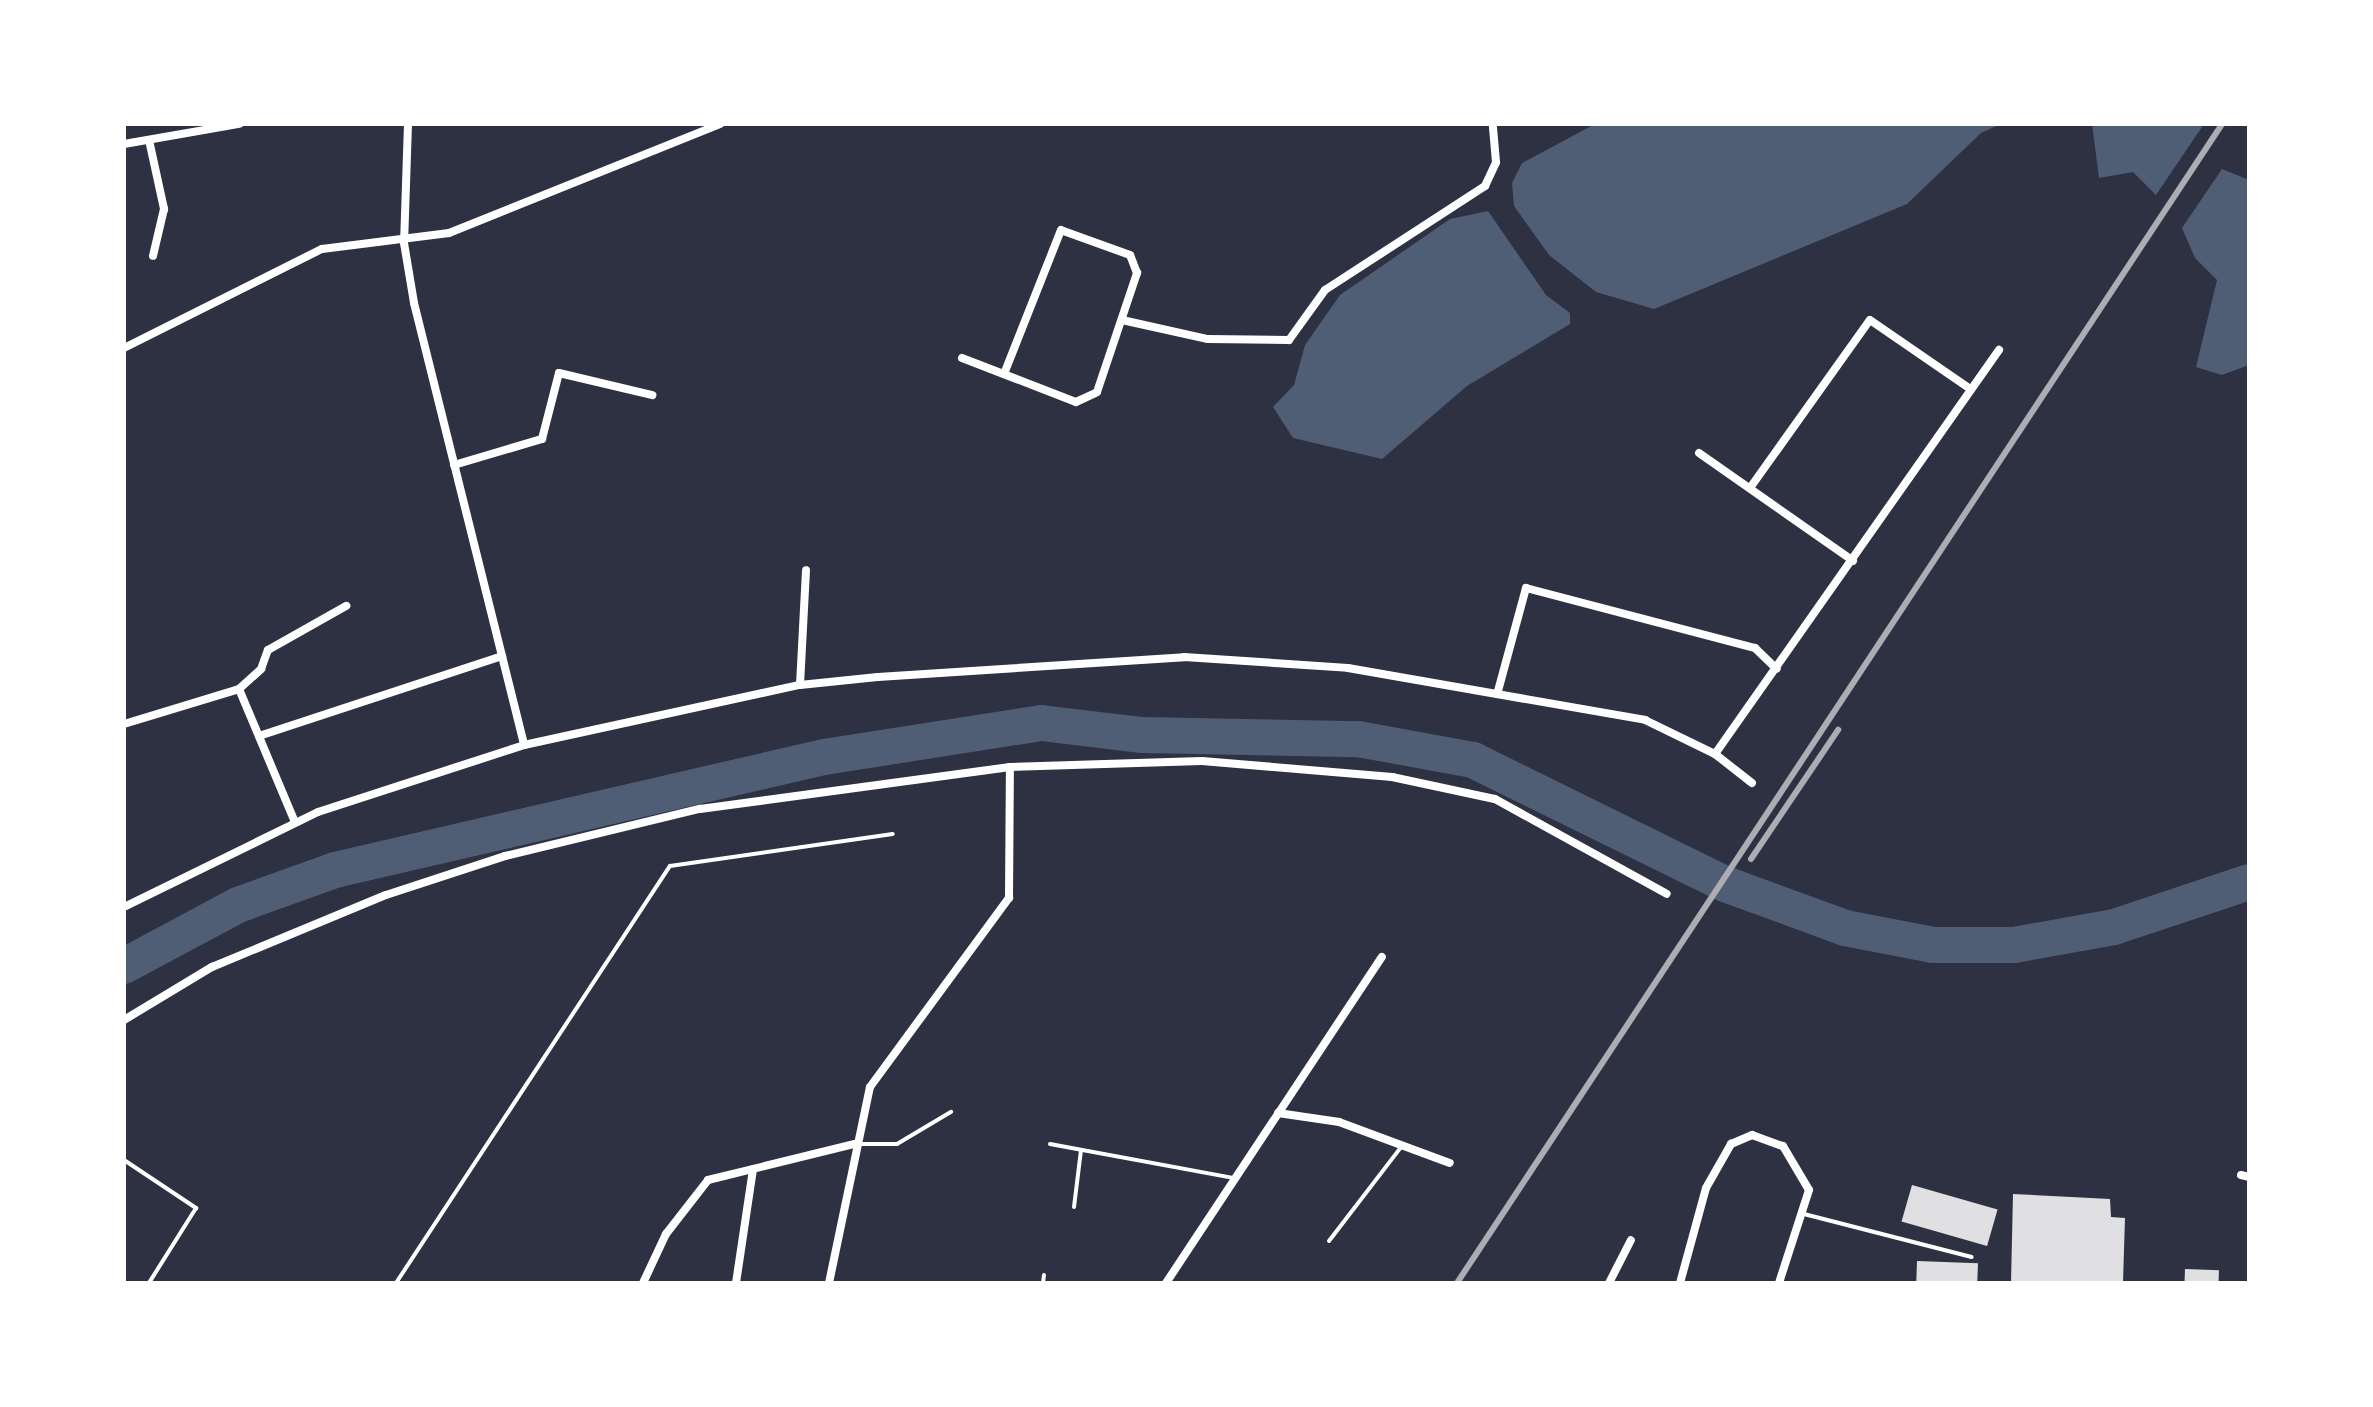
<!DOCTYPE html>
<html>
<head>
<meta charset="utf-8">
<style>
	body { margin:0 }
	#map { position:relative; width:2373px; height:1407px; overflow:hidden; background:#2d3142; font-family:Manrope,sans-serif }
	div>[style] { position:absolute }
	.water>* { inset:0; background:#4f5d75 }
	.river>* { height:36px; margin:-18px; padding:0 18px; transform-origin:18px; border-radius:18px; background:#4f5d75 }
	.building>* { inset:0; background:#e0e0e3; transform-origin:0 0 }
	.service>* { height:4px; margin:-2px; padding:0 2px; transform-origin:2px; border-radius:2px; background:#fff }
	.minor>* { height:8px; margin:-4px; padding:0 4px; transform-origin:4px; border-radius:4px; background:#fff }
	.rail>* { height:6px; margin:-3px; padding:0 3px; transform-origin:3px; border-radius:3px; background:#abadb3 }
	span { translate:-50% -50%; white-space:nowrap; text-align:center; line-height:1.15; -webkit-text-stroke:6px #fff; paint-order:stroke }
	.frame { position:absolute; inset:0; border:126px solid #fff; pointer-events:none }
</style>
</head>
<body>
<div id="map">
	<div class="water">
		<div style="clip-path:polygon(1595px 124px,2001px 124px,1981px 133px,1907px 204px,1654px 309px,1596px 292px,1549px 255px,1514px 206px,1512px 183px,1522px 163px)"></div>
		<div style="clip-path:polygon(2092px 124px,2204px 124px,2156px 195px,2133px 172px,2099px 178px)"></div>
		<div style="clip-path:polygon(2222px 169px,2249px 180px,2249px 365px,2222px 375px,2196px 367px,2217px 280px,2195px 258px,2182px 228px)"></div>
		<div style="clip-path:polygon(1488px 211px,1546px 295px,1570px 313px,1570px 324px,1467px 386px,1382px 459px,1293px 438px,1273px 407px,1294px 385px,1305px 345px,1340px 295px,1450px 219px)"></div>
	</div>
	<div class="river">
		<div style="left:124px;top:966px;width:129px;rotate:-28.2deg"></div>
		<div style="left:238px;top:905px;width:103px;rotate:-19.8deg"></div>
		<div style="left:335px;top:870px;width:502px;rotate:-13.01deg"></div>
		<div style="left:824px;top:757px;width:220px;rotate:-8.9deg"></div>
		<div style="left:1041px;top:723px;width:102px;rotate:6.8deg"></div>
		<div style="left:1142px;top:735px;width:216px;rotate:1.1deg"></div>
		<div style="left:1358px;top:739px;width:117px;rotate:10.3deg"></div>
		<div style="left:1473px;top:760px;width:281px;rotate:26.2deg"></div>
		<div style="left:1725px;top:884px;width:128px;rotate:20.1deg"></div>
		<div style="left:1845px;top:928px;width:90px;rotate:10.9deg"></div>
		<div style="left:1933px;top:945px;width:81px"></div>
		<div style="left:2014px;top:945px;width:102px;rotate:-10.2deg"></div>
		<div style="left:2114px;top:927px;width:142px;rotate:-18.4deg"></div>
	</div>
	<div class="building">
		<div style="left:1912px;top:1185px;width:89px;height:38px;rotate:16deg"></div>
		<div style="clip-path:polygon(2013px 1194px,2110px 1199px,2111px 1217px,2125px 1218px,2123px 1283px,2011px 1283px)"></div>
		<div style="left:1917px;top:1261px;width:61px;height:22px;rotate:2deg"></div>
		<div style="left:2185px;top:1269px;width:34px;height:14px;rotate:2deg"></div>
	</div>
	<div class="service">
		<div style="left:858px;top:1144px;width:39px"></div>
		<div style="left:897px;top:1144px;width:63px;rotate:-30.7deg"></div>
		<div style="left:1050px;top:1144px;width:186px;rotate:10.5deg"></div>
		<div style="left:124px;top:1160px;width:87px;rotate:33.7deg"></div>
		<div style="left:196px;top:1208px;width:89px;rotate:122.1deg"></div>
		<div style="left:1074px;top:1207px;width:57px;rotate:-83deg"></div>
		<div style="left:1804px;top:1214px;width:173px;rotate:14.4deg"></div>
		<div style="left:1329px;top:1241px;width:118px;rotate:-52.5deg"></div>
		<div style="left:358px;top:1283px;width:14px"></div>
		<div style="left:396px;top:1283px;width:499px;rotate:-56.7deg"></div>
		<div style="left:670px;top:866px;width:225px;rotate:-8.2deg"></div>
		<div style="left:1043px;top:1283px;width:8px;rotate:-83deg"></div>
	</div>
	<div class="minor">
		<div style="left:408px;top:124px;width:119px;rotate:91.9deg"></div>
		<div style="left:404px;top:243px;width:61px;rotate:80.5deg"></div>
		<div style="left:414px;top:303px;width:455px;rotate:76deg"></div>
		<div style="left:149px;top:140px;width:71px;rotate:77.7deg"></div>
		<div style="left:164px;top:209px;width:48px;rotate:103.2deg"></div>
		<div style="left:124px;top:144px;width:117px;rotate:-9.9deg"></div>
		<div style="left:1122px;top:320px;width:88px;rotate:12.5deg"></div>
		<div style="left:1208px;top:339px;width:81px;rotate:0.7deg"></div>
		<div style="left:1289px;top:340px;width:62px;rotate:-54.2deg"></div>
		<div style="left:1325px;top:290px;width:191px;rotate:-33deg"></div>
		<div style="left:1485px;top:186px;width:26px;rotate:-65deg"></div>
		<div style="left:1496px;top:162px;width:38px;rotate:-95deg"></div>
		<div style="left:124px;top:348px;width:221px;rotate:-26.6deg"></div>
		<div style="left:322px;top:249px;width:128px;rotate:-7.2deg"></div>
		<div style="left:449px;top:233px;width:292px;rotate:-21.9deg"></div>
		<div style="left:962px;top:358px;width:122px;rotate:21.1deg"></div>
		<div style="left:1076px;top:402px;width:23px;rotate:-25deg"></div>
		<div style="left:1097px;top:392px;width:126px;rotate:-71.4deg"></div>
		<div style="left:1137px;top:273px;width:19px;rotate:-111deg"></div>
		<div style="left:1130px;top:255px;width:73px;rotate:-160.1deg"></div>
		<div style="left:1061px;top:230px;width:155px;rotate:111.6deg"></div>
		<div style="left:1699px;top:453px;width:188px;rotate:35deg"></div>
		<div style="left:454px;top:465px;width:92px;rotate:-16.5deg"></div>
		<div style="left:542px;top:439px;width:68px;rotate:-75.6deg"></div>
		<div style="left:559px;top:373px;width:96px;rotate:13.3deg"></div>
		<div style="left:1750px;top:488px;width:206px;rotate:-54.5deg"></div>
		<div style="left:1870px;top:320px;width:120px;rotate:34.5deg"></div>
		<div style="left:800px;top:685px;width:115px;rotate:-87deg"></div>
		<div style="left:239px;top:689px;width:30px;rotate:-42deg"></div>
		<div style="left:261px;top:669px;width:20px;rotate:-70deg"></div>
		<div style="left:268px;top:650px;width:90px;rotate:-29.4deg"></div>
		<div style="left:1498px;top:691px;width:107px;rotate:-74.8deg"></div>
		<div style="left:1526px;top:588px;width:237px;rotate:14.7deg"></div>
		<div style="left:1755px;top:648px;width:30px;rotate:44deg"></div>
		<div style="left:124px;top:724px;width:120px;rotate:-16.9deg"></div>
		<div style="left:239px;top:689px;width:144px;rotate:67.2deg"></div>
		<div style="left:259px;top:736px;width:256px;rotate:-18.2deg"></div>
		<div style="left:1715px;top:754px;width:494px;rotate:-54.9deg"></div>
		<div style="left:124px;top:907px;width:216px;rotate:-26.1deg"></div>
		<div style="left:318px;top:812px;width:217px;rotate:-18deg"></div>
		<div style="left:524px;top:745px;width:282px;rotate:-12.3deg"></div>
		<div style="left:800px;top:685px;width:78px;rotate:-5.9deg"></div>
		<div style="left:878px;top:677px;width:307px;rotate:-3.7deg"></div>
		<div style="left:1184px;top:657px;width:164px;rotate:3.8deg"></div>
		<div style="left:1348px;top:668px;width:302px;rotate:9.9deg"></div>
		<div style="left:1645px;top:720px;width:78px;rotate:25.9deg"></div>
		<div style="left:1715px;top:754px;width:47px;rotate:38.1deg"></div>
		<div style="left:124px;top:1020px;width:103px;rotate:-31.1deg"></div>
		<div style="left:212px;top:967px;width:188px;rotate:-22.5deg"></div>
		<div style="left:386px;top:895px;width:125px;rotate:-18.1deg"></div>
		<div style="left:505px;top:856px;width:201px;rotate:-13.6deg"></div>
		<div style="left:700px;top:809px;width:313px;rotate:-7.7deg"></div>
		<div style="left:1010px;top:767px;width:192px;rotate:-1.8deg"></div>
		<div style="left:1202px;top:761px;width:191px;rotate:4.8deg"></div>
		<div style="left:1392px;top:777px;width:105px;rotate:12.1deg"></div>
		<div style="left:1495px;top:799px;width:196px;rotate:28.9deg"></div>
		<div style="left:1278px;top:1113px;width:62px;rotate:8.4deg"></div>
		<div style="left:1339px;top:1122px;width:118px;rotate:20.3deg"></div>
		<div style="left:2241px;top:1175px;width:8px;rotate:14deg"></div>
		<div style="left:643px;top:1283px;width:54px;rotate:-64.9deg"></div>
		<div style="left:666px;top:1234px;width:68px;rotate:-52.1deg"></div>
		<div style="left:708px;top:1180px;width:151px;rotate:-13.8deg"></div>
		<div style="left:736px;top:1283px;width:115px;rotate:-81.5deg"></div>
		<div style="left:829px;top:1283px;width:200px;rotate:-78.2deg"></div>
		<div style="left:870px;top:1087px;width:235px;rotate:-53.7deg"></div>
		<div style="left:1009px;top:898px;width:131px;rotate:-89.6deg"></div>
		<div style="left:1166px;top:1283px;width:391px;rotate:-56.5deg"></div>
		<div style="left:1609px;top:1283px;width:48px;rotate:-62.9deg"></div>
		<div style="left:1680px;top:1283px;width:98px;rotate:-74.7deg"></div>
		<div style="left:1706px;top:1188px;width:51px;rotate:-60.4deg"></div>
		<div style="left:1731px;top:1144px;width:23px;rotate:-23deg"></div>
		<div style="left:1752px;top:1135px;width:33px;rotate:20deg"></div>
		<div style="left:1783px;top:1146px;width:51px;rotate:59.4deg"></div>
		<div style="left:1809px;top:1190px;width:98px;rotate:107.9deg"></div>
	</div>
	<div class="rail">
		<div style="left:1751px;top:859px;width:156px;rotate:-56deg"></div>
		<div style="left:1457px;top:1283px;width:1389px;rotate:-56.57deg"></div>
	</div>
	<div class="frame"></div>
</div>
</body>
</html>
